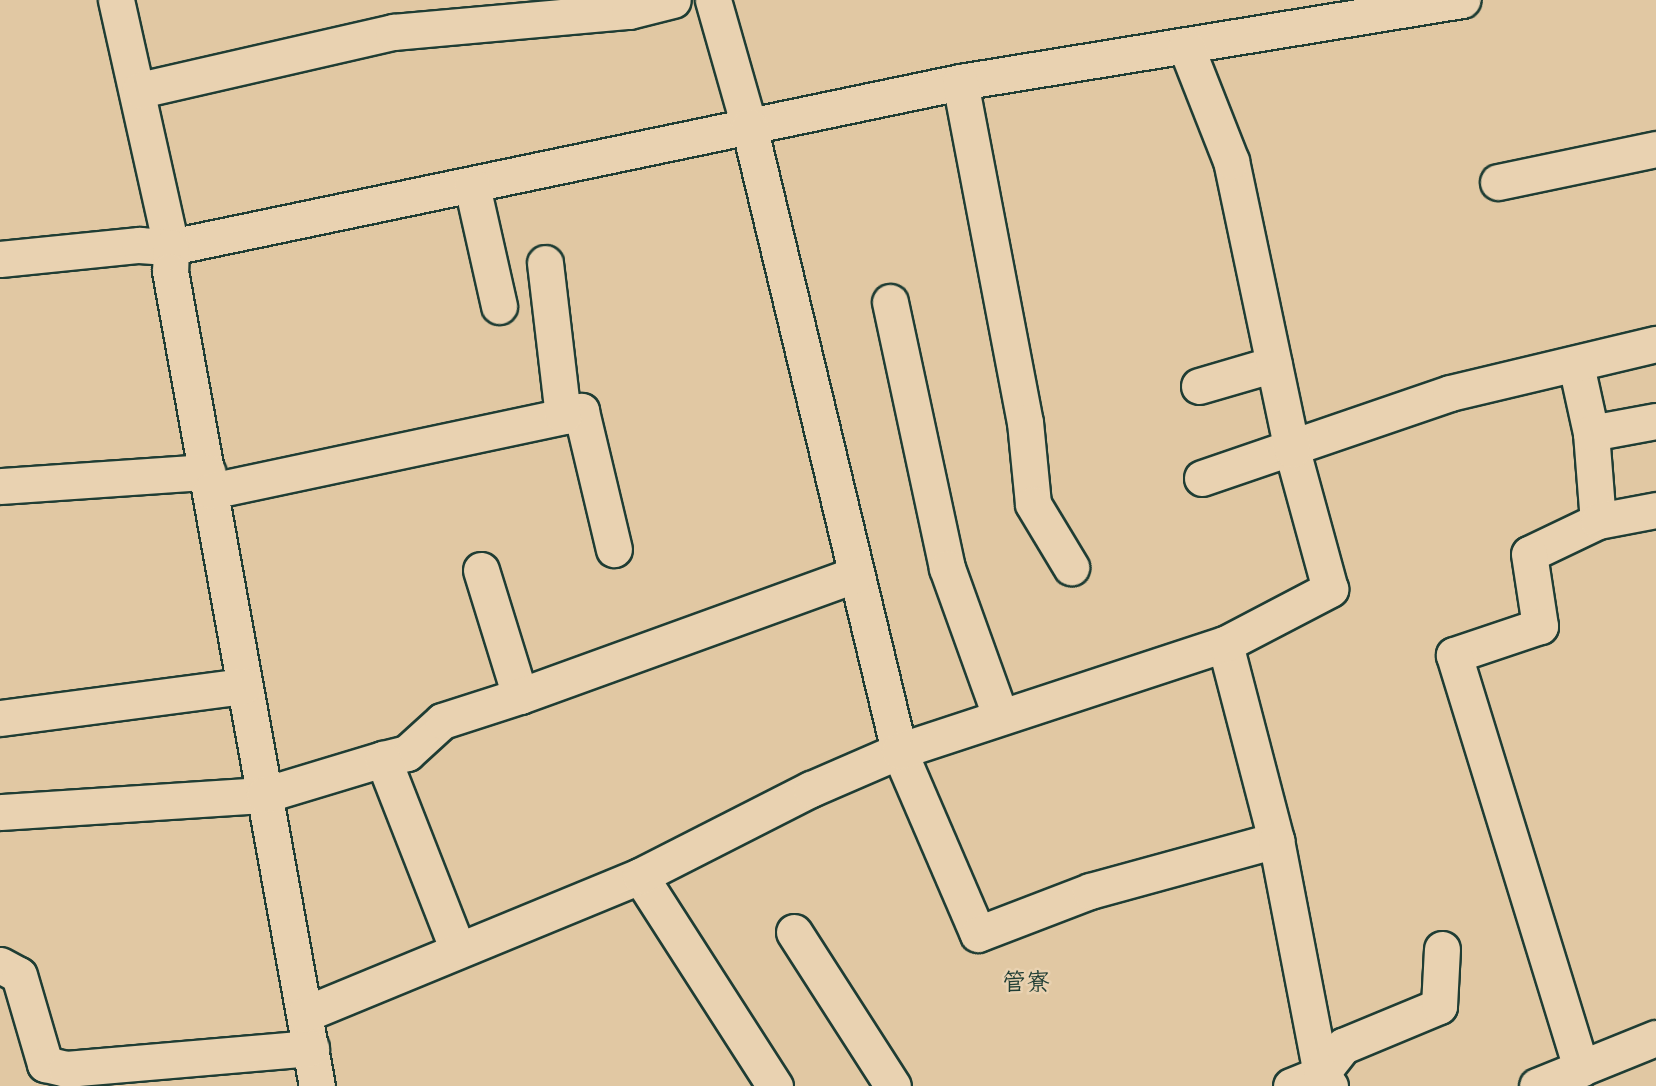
<!DOCTYPE html>
<html>
<head>
<meta charset="utf-8">
<style>
	body { margin:0 }
	#map { position:relative; width:1656px; height:1086px; overflow:hidden; background:#e1c8a3; font-family:Itim,"LXGW WenKai TC",sans-serif }
	div>[style] { position:absolute }
	.roads { filter:drop-shadow(2px 0 #1f3d34) drop-shadow(-2px 0 #1f3d34) drop-shadow(0 2px #1f3d34) drop-shadow(0 -2px #1f3d34) }
	.minor>* { height:35px; margin:-17.5px; padding:0 17.5px; transform-origin:17.5px; border-radius:17.5px; background:#e9d2b1 }
	span { translate:-50% -50%; white-space:nowrap; text-align:center; line-height:1.15; -webkit-text-stroke:5px #e9d2b1; paint-order:stroke }
	.quarter-label { font-size:24px; color:#1f3d34 }
</style>
</head>
<body>
<div id="map">
	<div class="roads">
		<div class="minor">
			<div style="left:116px;top:0;width:253px;rotate:77.4deg"></div>
			<div style="left:171px;top:247px;width:806px;rotate:-11.81deg"></div>
			<div style="left:960px;top:82px;width:509px;rotate:-9.28deg"></div>
			<div style="left:713px;top:0;width:131px;rotate:74.1deg"></div>
			<div style="left:749px;top:126px;width:643px;rotate:76.5deg"></div>
			<div style="left:899px;top:751px;width:199px;rotate:66.7deg"></div>
			<div style="left:978px;top:934px;width:120px;rotate:-21deg"></div>
			<div style="left:1090px;top:891px;width:193px;rotate:-15.3deg"></div>
			<div style="left:960px;top:82px;width:346px;rotate:79.2deg"></div>
			<div style="left:1025px;top:422px;width:82px;rotate:84.4deg"></div>
			<div style="left:1033px;top:504px;width:74px;rotate:58.9deg"></div>
			<div style="left:140px;top:90px;width:260px;rotate:-12.9deg"></div>
			<div style="left:393px;top:32px;width:237px;rotate:-5.1deg"></div>
			<div style="left:629px;top:11px;width:45px;rotate:-14deg"></div>
			<div style="left:1498px;top:182px;width:161px;rotate:-11.8deg"></div>
			<div style="left:472px;top:186px;width:123px;rotate:77.3deg"></div>
			<div style="left:0;top:259px;width:140px;rotate:-5.8deg"></div>
			<div style="left:139px;top:245px;width:32px;rotate:4deg"></div>
			<div style="left:171px;top:247px;width:24px;rotate:92deg"></div>
			<div style="left:170px;top:271px;width:828px;rotate:79.78deg"></div>
			<div style="left:890px;top:302px;width:272px;rotate:77.9deg"></div>
			<div style="left:947px;top:568px;width:156px;rotate:70.2deg"></div>
			<div style="left:1576px;top:365px;width:70px;rotate:77.6deg"></div>
			<div style="left:1591px;top:433px;width:88px;rotate:85.5deg"></div>
			<div style="left:1598px;top:521px;width:76px;rotate:154.4deg"></div>
			<div style="left:1529px;top:554px;width:73px;rotate:81.3deg"></div>
			<div style="left:1540px;top:626px;width:91px;rotate:161.4deg"></div>
			<div style="left:1454px;top:655px;width:433px;rotate:72.9deg"></div>
			<div style="left:1199px;top:386px;width:78px;rotate:-16.3deg"></div>
			<div style="left:563px;top:416px;width:19px;rotate:-16deg"></div>
			<div style="left:581px;top:411px;width:142px;rotate:76.6deg"></div>
			<div style="left:1591px;top:433px;width:66px;rotate:-10.5deg"></div>
			<div style="left:1202px;top:478px;width:262px;rotate:-18.9deg"></div>
			<div style="left:1450px;top:393px;width:212px;rotate:-13.4deg"></div>
			<div style="left:0;top:486px;width:208px;rotate:-3.9deg"></div>
			<div style="left:211px;top:491px;width:360px;rotate:-12deg"></div>
			<div style="left:563px;top:416px;width:154px;rotate:-96.7deg"></div>
			<div style="left:1598px;top:521px;width:59px;rotate:-10.7deg"></div>
			<div style="left:481px;top:570px;width:132px;rotate:72.8deg"></div>
			<div style="left:520px;top:696px;width:356px;rotate:-19.9deg"></div>
			<div style="left:1225px;top:644px;width:203px;rotate:75.4deg"></div>
			<div style="left:1276px;top:840px;width:238px;rotate:79.1deg"></div>
			<div style="left:1321px;top:1074px;width:15px;rotate:53deg"></div>
			<div style="left:0;top:718px;width:246px;rotate:-7.5deg"></div>
			<div style="left:383px;top:759px;width:25px;rotate:-14deg"></div>
			<div style="left:407px;top:753px;width:47px;rotate:-42.4deg"></div>
			<div style="left:442px;top:721px;width:82px;rotate:-17.8deg"></div>
			<div style="left:0;top:812px;width:265px;rotate:-3.7deg"></div>
			<div style="left:264px;top:795px;width:124px;rotate:-16.8deg"></div>
			<div style="left:383px;top:759px;width:205px;rotate:68.6deg"></div>
			<div style="left:640px;top:876px;width:250px;rotate:57.3deg"></div>
			<div style="left:794px;top:932px;width:183px;rotate:57.3deg"></div>
			<div style="left:0;top:965px;width:21px;rotate:28deg"></div>
			<div style="left:19px;top:975px;width:93px;rotate:73.7deg"></div>
			<div style="left:45px;top:1064px;width:22px;rotate:13deg"></div>
			<div style="left:66px;top:1069px;width:246px;rotate:-4.9deg"></div>
			<div style="left:305px;top:1014px;width:362px;rotate:-22.4deg"></div>
			<div style="left:640px;top:876px;width:192px;rotate:-27deg"></div>
			<div style="left:811px;top:789px;width:96px;rotate:-23.4deg"></div>
			<div style="left:899px;top:751px;width:343px;rotate:-18.2deg"></div>
			<div style="left:1225px;top:644px;width:119px;rotate:-27.6deg"></div>
			<div style="left:1330px;top:589px;width:144px;rotate:-105.3deg"></div>
			<div style="left:1292px;top:450px;width:295px;rotate:-101.9deg"></div>
			<div style="left:1231px;top:161px;width:123px;rotate:-111.5deg"></div>
			<div style="left:1291px;top:1086px;width:32px;rotate:-22deg"></div>
			<div style="left:1321px;top:1074px;width:36px;rotate:-52deg"></div>
			<div style="left:1343px;top:1046px;width:104px;rotate:-22.6deg"></div>
			<div style="left:1439px;top:1006px;width:57px;rotate:-87deg"></div>
			<div style="left:1537px;top:1086px;width:128px;rotate:-22deg"></div>
		</div>
	</div>
	<div class="quarter-label">
		<span style="left:1026px;top:982px">管寮</span>
	</div>
</div>
</body>
</html>
